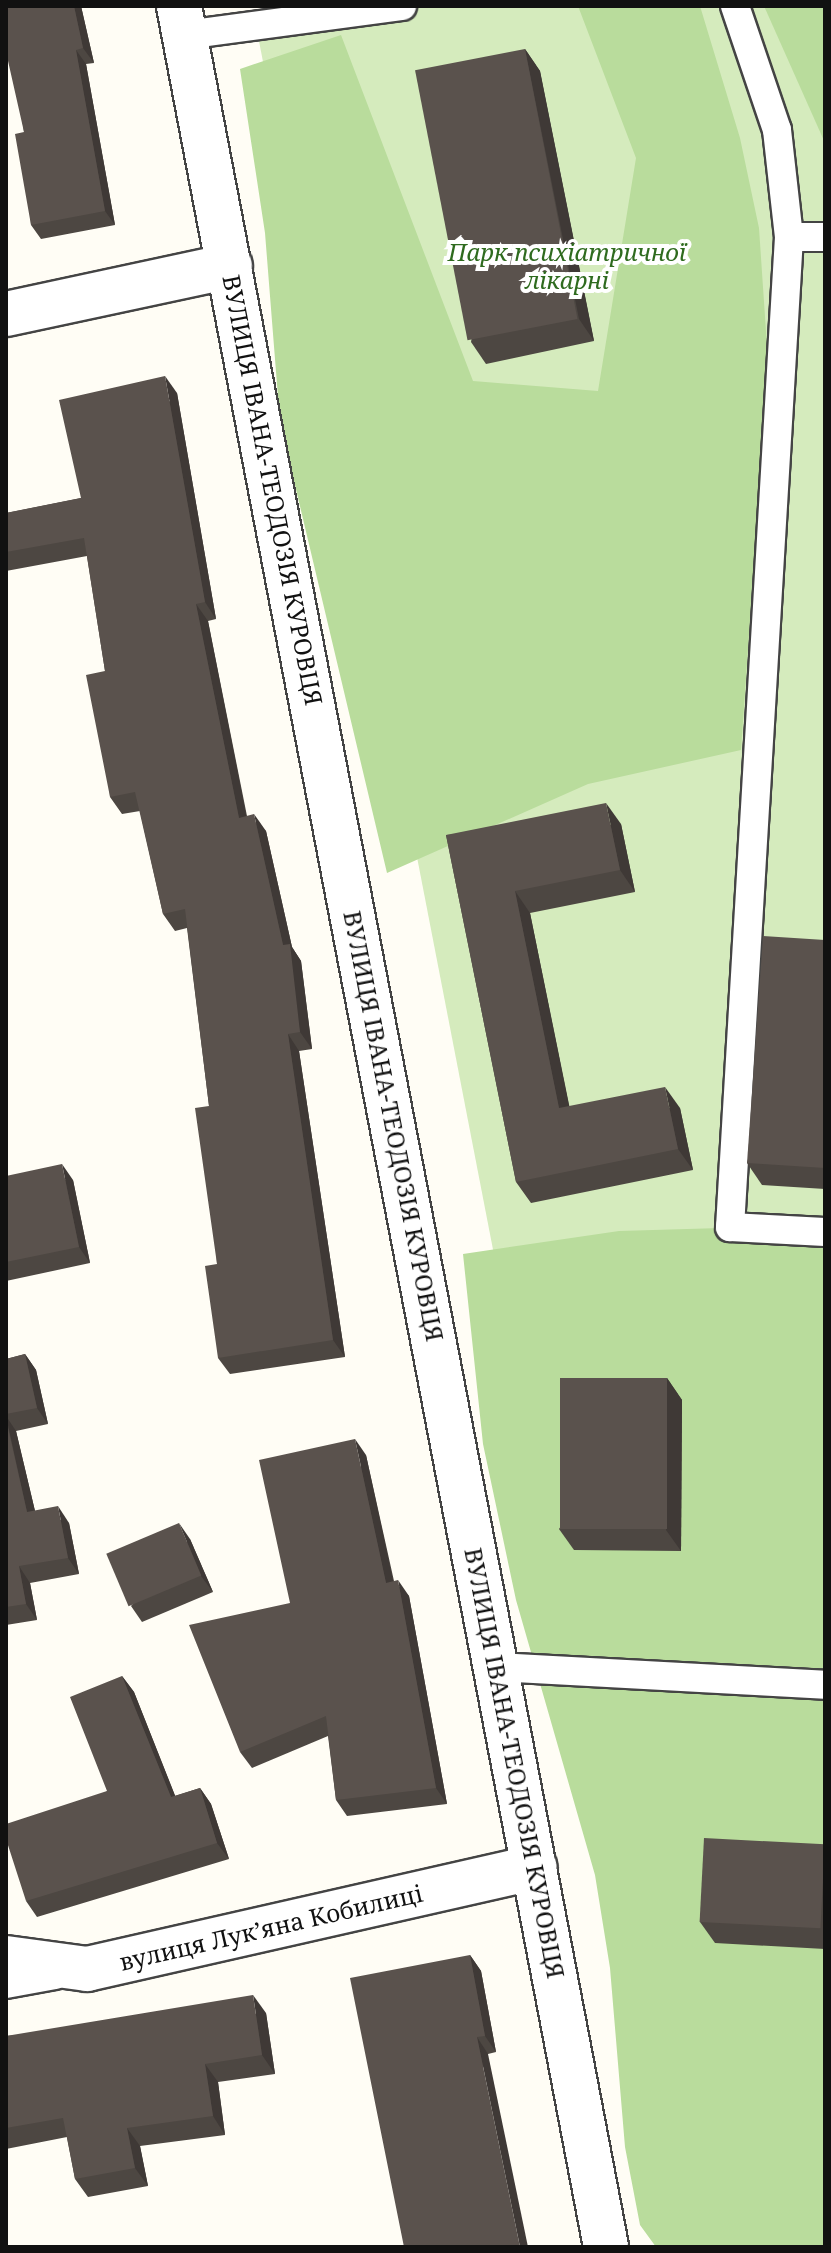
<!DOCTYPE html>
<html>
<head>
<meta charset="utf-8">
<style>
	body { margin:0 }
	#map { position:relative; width:831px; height:2253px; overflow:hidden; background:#fffdf5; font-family:"Noto Serif",serif }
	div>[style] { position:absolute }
	.green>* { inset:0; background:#d5ebbd }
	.forest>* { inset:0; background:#b9dc9c }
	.roads { filter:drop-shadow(2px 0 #444) drop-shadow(-2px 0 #444) drop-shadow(0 2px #444) drop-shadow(0 -2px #444) }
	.service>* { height:28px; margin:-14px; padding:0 14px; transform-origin:14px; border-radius:14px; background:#fff }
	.minor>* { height:44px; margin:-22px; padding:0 22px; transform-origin:22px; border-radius:22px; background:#fff }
	.wall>* { inset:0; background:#4d4742 }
	.shaded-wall>* { inset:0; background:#3f3936 }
	.building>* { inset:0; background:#5a524d; transform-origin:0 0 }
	span { translate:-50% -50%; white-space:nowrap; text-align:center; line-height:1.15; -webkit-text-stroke:8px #fff; paint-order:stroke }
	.park-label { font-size:24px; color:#2f6b1f; font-style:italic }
	.street-label { font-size:24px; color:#111 }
	.frame { position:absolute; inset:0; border:8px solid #111; pointer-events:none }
</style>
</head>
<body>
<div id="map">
	<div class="green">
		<div style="clip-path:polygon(289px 6px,825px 6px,825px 2247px,502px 1296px,258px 36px)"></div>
	</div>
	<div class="forest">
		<div style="clip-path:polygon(578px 6px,700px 6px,740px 138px,759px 228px,768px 361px,741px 750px,588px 784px,387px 873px,280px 422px,265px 233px,240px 69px,341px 35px,473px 381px,598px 391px,636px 158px)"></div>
		<div style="clip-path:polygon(764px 6px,825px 6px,825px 143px)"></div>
		<div style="clip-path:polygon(825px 1225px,825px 2247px,656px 2247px,640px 2225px,625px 2147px,610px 1968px,595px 1875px,516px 1600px,483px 1444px,463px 1254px,619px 1231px)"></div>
	</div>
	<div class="roads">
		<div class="service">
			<div style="left:735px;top:6px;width:131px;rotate:71.3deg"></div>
			<div style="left:777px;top:130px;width:108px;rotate:83.6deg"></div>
			<div style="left:789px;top:237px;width:992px;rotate:93.41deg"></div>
			<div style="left:730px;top:1227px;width:95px;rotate:3deg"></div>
			<div style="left:185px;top:35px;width:219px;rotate:-7.6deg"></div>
			<div style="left:789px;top:237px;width:36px"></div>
			<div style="left:497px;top:1667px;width:328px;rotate:3.1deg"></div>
			<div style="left:6px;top:1984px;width:50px;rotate:-10.4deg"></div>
		</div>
		<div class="minor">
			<div style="left:179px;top:6px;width:2281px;rotate:79.21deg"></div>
			<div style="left:6px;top:314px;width:229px;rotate:-12.1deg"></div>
			<div style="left:6px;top:1958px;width:82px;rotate:7.7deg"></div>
			<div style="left:87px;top:1969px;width:459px;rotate:-12.8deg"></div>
		</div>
	</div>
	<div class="wall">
		<div style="clip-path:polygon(6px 6px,81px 6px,94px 63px,86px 64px,115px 225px,41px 239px,31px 225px,24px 132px)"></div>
		<div style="clip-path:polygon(525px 49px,540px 71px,594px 341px,486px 364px,471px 342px)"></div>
		<div style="clip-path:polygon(177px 393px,216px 619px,208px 621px,247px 816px,266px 831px,292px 947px,301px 961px,312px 1049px,299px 1051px,345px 1357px,230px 1374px,218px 1358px,217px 1264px,209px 1106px,187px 928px,175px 931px,163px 914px,140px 811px,122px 814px,110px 797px,105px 671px,87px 556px,6px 571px,6px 513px,81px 498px)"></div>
		<div style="clip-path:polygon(621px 824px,635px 892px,530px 913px,569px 1106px,680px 1108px,693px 1170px,531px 1203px,516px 1182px,446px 835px)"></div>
		<div style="clip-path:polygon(825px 940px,825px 1189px,762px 1185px,747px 1163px)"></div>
		<div style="clip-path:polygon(6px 1176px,73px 1180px,90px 1263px,6px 1281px)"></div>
		<div style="clip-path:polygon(25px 1354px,36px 1370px,48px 1424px,16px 1431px,35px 1511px,69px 1523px,79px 1574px,30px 1583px,37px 1620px,6px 1625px,6px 1359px)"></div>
		<div style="clip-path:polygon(667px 1378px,682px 1400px,681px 1551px,574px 1550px,559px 1529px)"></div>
		<div style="clip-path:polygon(366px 1455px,394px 1581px,409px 1596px,447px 1804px,347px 1816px,336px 1800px,328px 1736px,252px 1768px,240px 1752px)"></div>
		<div style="clip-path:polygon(190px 1539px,213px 1592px,142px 1622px,131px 1606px)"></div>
		<div style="clip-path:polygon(122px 1676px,134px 1692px,175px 1796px,200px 1788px,211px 1804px,229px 1859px,37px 1917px,26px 1901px,107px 1791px)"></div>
		<div style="clip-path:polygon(825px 1845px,825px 1949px,715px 1943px,700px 1922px)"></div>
		<div style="clip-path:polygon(470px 1955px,481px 1971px,496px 2052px,488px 2054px,404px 2247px)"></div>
		<div style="clip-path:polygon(266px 2013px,275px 2074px,218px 2082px,225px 2135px,140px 2146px,148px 2186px,88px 2197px,75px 2179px,67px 2137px,6px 2149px,6px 2036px)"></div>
	</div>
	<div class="shaded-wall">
		<div style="clip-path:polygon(74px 6px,81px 6px,94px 63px,83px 48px)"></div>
		<div style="clip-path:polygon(525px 49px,540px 71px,594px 341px,579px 319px)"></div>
		<div style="clip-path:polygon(76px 50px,86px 64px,115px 225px,105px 211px)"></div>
		<div style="clip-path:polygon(165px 376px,177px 393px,216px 619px,205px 602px)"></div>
		<div style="clip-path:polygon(196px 604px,208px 621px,250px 835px,239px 818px)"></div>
		<div style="clip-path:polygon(606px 803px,621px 824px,635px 892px,620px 870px)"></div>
		<div style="clip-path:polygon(254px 814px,266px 831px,292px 947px,301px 961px,312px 1049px,300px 1032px,283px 945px)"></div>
		<div style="clip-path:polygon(515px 891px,530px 913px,574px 1129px,559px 1108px)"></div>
		<div style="clip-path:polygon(288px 1034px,299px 1051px,345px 1357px,333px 1340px)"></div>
		<div style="clip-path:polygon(665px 1087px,680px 1108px,693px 1170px,678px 1149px)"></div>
		<div style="clip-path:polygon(62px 1164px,73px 1180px,90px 1263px,79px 1247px)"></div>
		<div style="clip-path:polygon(25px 1354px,36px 1370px,48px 1424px,37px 1408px)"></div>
		<div style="clip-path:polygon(667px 1378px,682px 1400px,681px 1551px,666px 1530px)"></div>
		<div style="clip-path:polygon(6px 1416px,16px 1431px,39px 1528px,27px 1512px)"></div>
		<div style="clip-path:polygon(355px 1439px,366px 1455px,397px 1599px,386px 1583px)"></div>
		<div style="clip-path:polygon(58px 1506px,69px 1523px,79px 1574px,68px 1558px)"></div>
		<div style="clip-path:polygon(179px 1523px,190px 1539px,213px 1592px,201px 1576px)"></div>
		<div style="clip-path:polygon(19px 1566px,30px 1583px,37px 1620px,26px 1604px)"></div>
		<div style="clip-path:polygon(398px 1580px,409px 1596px,447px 1804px,436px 1788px)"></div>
		<div style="clip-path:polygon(122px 1676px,134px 1692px,182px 1813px,171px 1797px)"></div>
		<div style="clip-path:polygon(200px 1788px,211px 1804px,229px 1859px,217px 1843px)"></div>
		<div style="clip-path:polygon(470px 1955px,481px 1971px,496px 2052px,485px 2036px)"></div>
		<div style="clip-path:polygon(253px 1995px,266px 2013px,275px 2074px,262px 2055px)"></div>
		<div style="clip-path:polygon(477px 2037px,488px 2054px,528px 2247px,520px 2247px)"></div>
		<div style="clip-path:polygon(205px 2064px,218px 2082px,225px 2135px,213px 2116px)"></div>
		<div style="clip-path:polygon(127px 2128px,140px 2146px,148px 2186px,135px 2168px)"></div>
	</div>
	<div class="building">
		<div style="clip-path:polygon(6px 6px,74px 6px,83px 48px,76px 50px,105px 211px,31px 225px,15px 134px,24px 132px,6px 52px)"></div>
		<div style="left:525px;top:49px;width:275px;height:112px;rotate:79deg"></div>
		<div style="clip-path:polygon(165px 376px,205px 602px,196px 604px,239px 818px,254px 814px,283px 945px,290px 944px,300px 1032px,288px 1034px,333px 1340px,218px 1358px,205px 1266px,217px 1264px,195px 1108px,209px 1106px,185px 909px,163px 914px,135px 792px,110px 797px,86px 675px,105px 671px,84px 538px,6px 552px,6px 513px,81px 498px,59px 400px)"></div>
		<div style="clip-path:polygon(606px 803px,620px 870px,515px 891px,559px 1108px,665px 1087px,678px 1149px,516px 1182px,446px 835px)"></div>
		<div style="clip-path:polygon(763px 936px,825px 940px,825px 1168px,747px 1163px)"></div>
		<div style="clip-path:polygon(62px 1164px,79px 1247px,6px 1262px,6px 1176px)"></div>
		<div style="clip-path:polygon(25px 1354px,37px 1408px,6px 1414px,6px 1359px)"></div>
		<div style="left:560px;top:1378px;width:107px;height:151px"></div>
		<div style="clip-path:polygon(6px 1419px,27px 1512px,58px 1506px,68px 1558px,19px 1566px,26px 1604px,6px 1607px)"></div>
		<div style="clip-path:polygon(355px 1439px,386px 1583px,398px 1580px,436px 1788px,336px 1800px,326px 1716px,240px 1752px,189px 1625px,290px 1603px,259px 1460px)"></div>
		<div style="left:179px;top:1523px;width:57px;height:79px;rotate:67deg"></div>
		<div style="clip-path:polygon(122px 1676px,171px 1797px,200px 1788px,217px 1843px,26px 1901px,6px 1839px,6px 1824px,107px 1791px,70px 1697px)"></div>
		<div style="left:704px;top:1838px;width:121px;height:84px;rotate:3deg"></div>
		<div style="clip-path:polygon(470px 1955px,485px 2036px,477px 2037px,520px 2247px,404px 2247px,350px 1978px)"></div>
		<div style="clip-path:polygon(253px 1995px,262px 2055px,205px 2064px,213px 2116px,127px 2128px,135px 2168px,75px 2179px,63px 2118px,6px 2128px,6px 2036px)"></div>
	</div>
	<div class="park-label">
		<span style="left:567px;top:266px">Парк психіатричної<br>лікарні</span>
	</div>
	<div class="street-label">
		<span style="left:273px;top:490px;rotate:79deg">ВУЛИЦЯ ІВАНА-ТЕОДОЗІЯ КУРОВЦЯ</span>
		<span style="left:394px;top:1126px;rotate:79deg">ВУЛИЦЯ ІВАНА-ТЕОДОЗІЯ КУРОВЦЯ</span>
		<span style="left:515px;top:1763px;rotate:79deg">ВУЛИЦЯ ІВАНА-ТЕОДОЗІЯ КУРОВЦЯ</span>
		<span style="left:271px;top:1927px;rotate:-13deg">вулиця Лукʼяна Кобилиці</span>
	</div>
	<div class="frame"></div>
</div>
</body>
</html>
